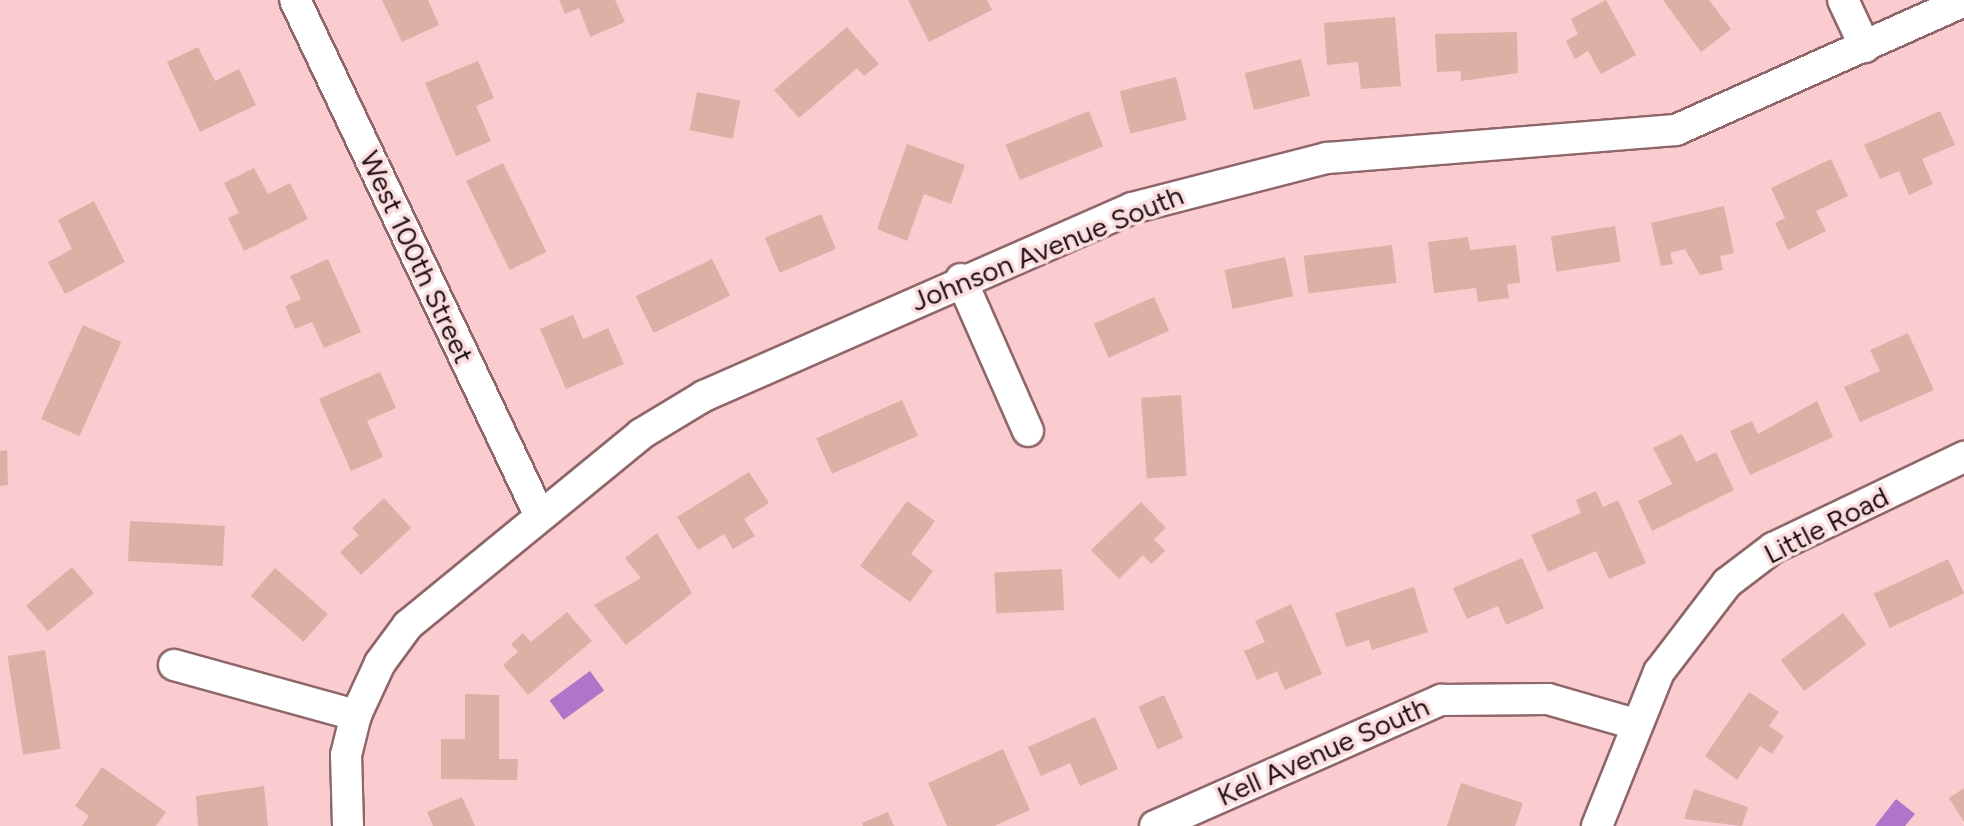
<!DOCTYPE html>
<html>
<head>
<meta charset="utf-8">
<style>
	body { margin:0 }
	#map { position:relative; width:1964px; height:826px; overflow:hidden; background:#fbcccf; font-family:Figtree,sans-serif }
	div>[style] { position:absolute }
	.water>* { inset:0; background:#ae75c9; transform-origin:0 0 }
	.building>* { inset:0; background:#dbb0a5; transform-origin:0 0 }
	.roads { filter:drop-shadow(2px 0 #8f6669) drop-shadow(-2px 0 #8f6669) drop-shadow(0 2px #8f6669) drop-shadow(0 -2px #8f6669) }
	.minor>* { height:30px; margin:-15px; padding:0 15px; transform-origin:15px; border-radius:15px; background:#fff }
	span { translate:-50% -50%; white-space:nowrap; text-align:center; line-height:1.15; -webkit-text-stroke:7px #fbdfe0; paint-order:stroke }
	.street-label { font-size:28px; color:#231314 }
</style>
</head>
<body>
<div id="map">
	<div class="water">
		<div style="left:590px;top:671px;width:24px;height:50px;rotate:54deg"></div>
		<div style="clip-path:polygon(1896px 799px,1915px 814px,1905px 826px,1875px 826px)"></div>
	</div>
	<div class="building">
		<div style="clip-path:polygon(382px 0,428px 0,439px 25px,402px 42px)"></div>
		<div style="clip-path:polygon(559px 0,615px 0,625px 22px,590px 37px,579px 8px,565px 14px)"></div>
		<div style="clip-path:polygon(908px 0,987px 0,992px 10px,929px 42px)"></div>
		<div style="clip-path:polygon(1606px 0,1636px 55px,1601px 74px,1588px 51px,1575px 59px,1566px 41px,1578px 34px,1571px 19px)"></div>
		<div style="clip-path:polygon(1663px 0,1709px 0,1731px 29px,1701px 52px)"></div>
		<div style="clip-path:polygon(1395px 17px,1401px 86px,1361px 89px,1358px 62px,1327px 65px,1324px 23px)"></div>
		<div style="clip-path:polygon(847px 27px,879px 64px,864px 76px,857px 68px,799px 118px,774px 90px)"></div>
		<div style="clip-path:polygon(1517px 32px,1518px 73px,1461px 81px,1461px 71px,1437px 72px,1435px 34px)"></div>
		<div style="clip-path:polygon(198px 47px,215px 81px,239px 69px,256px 105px,200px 132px,167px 62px)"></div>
		<div style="left:1301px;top:59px;width:38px;height:58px;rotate:76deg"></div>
		<div style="clip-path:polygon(478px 61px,494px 98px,476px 106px,491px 141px,456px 156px,425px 83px)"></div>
		<div style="left:1176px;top:77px;width:44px;height:58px;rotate:76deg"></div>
		<div style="left:697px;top:92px;width:44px;height:39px;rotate:11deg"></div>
		<div style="left:1089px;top:111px;width:38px;height:90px;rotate:68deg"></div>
		<div style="clip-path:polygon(1940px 111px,1955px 145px,1922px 159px,1933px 184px,1909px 195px,1899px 171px,1880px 179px,1864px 145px)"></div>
		<div style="clip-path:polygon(907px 144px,965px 165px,951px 204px,924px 194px,907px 241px,877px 229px)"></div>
		<div style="clip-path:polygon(1831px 159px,1848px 196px,1816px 211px,1826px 231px,1788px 250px,1775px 223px,1785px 218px,1771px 188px)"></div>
		<div style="left:503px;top:163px;width:99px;height:41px;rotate:64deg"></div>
		<div style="clip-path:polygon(254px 168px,268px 194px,290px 183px,308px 219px,244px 251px,228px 218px,239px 213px,224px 183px)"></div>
		<div style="clip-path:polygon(94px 201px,125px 262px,65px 294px,48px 262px,72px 249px,58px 220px)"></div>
		<div style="clip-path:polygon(1724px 206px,1734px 253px,1720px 256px,1723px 270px,1700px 275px,1685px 249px,1670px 253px,1673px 264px,1661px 266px,1651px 223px)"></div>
		<div style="left:821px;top:214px;width:38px;height:61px;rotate:67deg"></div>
		<div style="left:1615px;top:226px;width:36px;height:65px;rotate:81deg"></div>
		<div style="clip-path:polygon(1468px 237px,1470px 250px,1516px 245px,1520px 283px,1507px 284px,1509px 298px,1478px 302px,1476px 288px,1434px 293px,1428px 242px)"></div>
		<div style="left:1392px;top:245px;width:38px;height:89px;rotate:83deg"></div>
		<div style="left:1285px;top:257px;width:40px;height:62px;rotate:78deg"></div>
		<div style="clip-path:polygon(328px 259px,361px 332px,324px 348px,312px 322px,295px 329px,285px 306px,301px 299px,290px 276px)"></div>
		<div style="left:712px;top:259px;width:41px;height:85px;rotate:64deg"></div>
		<div style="left:1154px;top:297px;width:37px;height:66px;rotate:66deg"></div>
		<div style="clip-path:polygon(573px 315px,583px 339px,608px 328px,624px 364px,566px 389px,540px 329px)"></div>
		<div style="left:83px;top:325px;width:42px;height:103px;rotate:24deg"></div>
		<div style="clip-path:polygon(1908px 333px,1934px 390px,1860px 422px,1844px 387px,1880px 371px,1870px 350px)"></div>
		<div style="clip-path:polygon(380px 372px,396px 408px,367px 421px,383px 457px,351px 471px,319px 399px)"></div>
		<div style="left:1181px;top:395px;width:81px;height:40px;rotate:86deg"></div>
		<div style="left:902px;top:400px;width:39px;height:94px;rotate:66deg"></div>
		<div style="clip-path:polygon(1817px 401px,1833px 437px,1750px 475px,1730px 431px,1752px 421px,1758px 434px)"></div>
		<div style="clip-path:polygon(1682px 434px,1696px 462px,1716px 452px,1734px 490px,1652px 531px,1638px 501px,1672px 484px,1653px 448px)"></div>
		<div style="clip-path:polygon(7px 450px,8px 485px,0 486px,0 451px)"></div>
		<div style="clip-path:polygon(749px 472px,769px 503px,744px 519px,755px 536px,733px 549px,724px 534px,698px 550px,677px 517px)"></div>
		<div style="clip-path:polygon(1596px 491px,1603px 507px,1618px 500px,1646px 563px,1609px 579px,1596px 551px,1548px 572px,1531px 535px,1581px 513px,1576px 500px)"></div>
		<div style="clip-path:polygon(384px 498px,411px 528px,361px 575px,340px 552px,359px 535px,352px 528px)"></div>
		<div style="clip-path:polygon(907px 501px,935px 521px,911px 554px,933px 571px,910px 602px,860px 566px)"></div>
		<div style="clip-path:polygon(1141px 502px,1166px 528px,1154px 539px,1165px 551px,1151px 564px,1143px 555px,1119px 579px,1091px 550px)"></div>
		<div style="left:130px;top:521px;width:95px;height:40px;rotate:3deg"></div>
		<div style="clip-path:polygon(657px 533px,692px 593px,626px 645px,594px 605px,641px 578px,625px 558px)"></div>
		<div style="clip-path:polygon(1522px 558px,1544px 608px,1506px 625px,1498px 606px,1467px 619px,1453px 588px)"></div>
		<div style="left:1948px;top:559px;width:38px;height:82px;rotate:65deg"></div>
		<div style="left:72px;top:567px;width:34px;height:60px;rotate:50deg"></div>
		<div style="left:275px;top:568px;width:70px;height:37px;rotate:41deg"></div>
		<div style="left:1062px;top:569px;width:41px;height:68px;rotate:87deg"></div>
		<div style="clip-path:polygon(1414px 587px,1428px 632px,1372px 650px,1369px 640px,1346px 647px,1335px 613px)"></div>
		<div style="clip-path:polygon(1291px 604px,1322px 674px,1285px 690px,1277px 671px,1257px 680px,1244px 651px,1265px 642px,1255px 621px)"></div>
		<div style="clip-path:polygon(567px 612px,592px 641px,528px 695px,503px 665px,518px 652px,511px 644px,523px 633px,531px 642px)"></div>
		<div style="left:1843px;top:613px;width:39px;height:78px;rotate:53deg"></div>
		<div style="left:45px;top:650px;width:100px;height:38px;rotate:81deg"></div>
		<div style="clip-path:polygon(1749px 692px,1779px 712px,1769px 726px,1784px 736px,1772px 754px,1760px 746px,1737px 780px,1705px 756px)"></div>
		<div style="clip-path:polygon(465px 694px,499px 695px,499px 759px,518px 759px,517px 780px,441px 779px,441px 739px,465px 739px)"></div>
		<div style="left:1164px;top:695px;width:47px;height:28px;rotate:66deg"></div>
		<div style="clip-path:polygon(1095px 717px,1118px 769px,1080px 786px,1070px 763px,1041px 776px,1028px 747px)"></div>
		<div style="clip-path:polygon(1003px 749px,1030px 810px,994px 826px,947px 826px,928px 783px)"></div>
		<div style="clip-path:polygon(102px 767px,166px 812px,156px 826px,82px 826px,89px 816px,75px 806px)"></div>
		<div style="clip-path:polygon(1461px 783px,1523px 803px,1515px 826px,1447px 826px)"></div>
		<div style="clip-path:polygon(264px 786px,268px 826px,198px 826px,196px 796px)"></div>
		<div style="clip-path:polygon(1964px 788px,1964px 822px,1949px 798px)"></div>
		<div style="clip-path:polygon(1694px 789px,1748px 807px,1742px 826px,1684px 819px)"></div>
		<div style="clip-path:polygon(462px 797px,475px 826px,433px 826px,427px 812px)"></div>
		<div style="clip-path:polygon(888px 812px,894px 826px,863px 826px,862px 823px)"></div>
	</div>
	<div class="roads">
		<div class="minor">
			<div style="left:295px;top:0;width:569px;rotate:64.61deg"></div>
			<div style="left:1843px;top:0;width:52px;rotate:64.9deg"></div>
			<div style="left:961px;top:279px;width:166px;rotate:66.2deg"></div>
			<div style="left:174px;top:665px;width:189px;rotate:15.4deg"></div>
			<div style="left:348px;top:826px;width:71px;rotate:-91.6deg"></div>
			<div style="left:346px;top:755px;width:41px;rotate:-76deg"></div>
			<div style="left:356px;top:715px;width:57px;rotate:-65.2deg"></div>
			<div style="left:380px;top:663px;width:47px;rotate:-53.6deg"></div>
			<div style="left:408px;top:625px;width:301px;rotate:-39.3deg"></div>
			<div style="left:641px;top:434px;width:74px;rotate:-31.1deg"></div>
			<div style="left:704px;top:396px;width:467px;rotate:-23.7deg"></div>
			<div style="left:1132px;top:208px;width:201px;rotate:-14.4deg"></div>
			<div style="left:1327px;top:158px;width:350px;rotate:-4.6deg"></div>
			<div style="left:1676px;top:130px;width:316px;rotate:-24.1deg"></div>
			<div style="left:1155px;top:826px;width:313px;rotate:-23.8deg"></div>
			<div style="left:1441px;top:700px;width:107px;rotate:-0.5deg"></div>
			<div style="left:1548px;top:699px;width:91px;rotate:16deg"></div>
			<div style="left:1597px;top:826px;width:166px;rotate:-68.1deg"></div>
			<div style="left:1659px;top:672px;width:112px;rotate:-52.6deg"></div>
			<div style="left:1727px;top:583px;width:58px;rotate:-37.3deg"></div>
			<div style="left:1773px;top:548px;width:212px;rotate:-25.5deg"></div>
		</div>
	</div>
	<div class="street-label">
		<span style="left:1047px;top:248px;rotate:-22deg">Johnson Avenue South</span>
		<span style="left:417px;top:257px;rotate:65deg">West 100th Street</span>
		<span style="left:1826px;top:525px;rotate:-27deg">Little Road</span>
		<span style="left:1323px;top:751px;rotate:-24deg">Kell Avenue South</span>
	</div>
</div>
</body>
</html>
